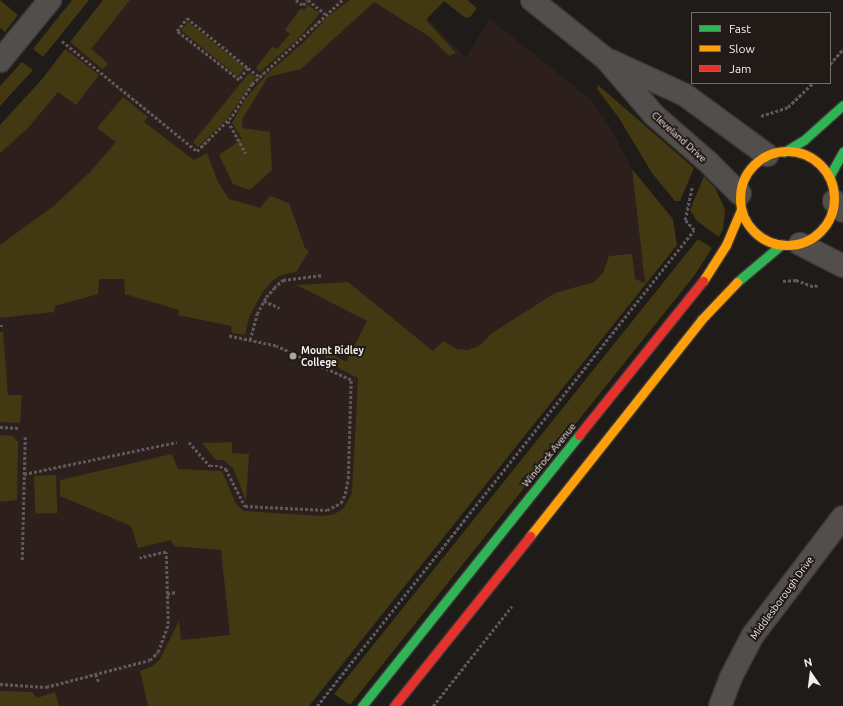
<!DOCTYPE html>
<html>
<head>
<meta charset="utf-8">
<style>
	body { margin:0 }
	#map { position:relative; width:843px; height:706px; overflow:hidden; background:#1f1b19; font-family:Ubuntu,sans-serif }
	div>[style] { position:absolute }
	.built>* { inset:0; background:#2d201c }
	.green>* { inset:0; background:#423812; transform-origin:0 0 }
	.path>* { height:2.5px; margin-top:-1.25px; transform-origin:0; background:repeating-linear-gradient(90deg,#5d5a59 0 3px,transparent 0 5px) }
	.roads { filter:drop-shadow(1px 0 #3c3837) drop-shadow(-1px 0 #3c3837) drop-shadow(0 1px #3c3837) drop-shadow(0 -1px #3c3837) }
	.street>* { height:22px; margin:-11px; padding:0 11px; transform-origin:11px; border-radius:11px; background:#514e4c }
	.fast>* { height:9px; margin:-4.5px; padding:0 4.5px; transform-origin:4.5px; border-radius:4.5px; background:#30b455 }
	.slow>* { height:9px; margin:-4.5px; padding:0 4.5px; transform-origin:4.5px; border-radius:4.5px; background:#ff9f0a }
	.slow>.ring { margin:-4.5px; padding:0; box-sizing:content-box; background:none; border:9px solid #ff9f0a; border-radius:50% }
	.jam>* { height:9px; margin:-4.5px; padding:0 4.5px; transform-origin:4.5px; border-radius:4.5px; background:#e5322d }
	.dots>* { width:11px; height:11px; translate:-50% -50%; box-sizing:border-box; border:2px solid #211a17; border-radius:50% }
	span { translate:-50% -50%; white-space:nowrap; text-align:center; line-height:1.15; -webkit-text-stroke:4px #211a17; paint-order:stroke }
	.street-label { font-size:10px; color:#f4eeec }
	.poi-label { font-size:10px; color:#f4eeec; font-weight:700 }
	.left { translate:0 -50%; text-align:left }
	.legend { position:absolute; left:691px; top:12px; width:140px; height:72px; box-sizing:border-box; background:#211a17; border:1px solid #756f6c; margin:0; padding:5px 7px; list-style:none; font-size:12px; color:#f4eeec }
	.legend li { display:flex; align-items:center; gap:8px; height:20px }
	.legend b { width:20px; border:1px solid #756f6c }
	.north { position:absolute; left:791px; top:654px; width:40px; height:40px; -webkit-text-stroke:3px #211a17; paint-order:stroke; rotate:346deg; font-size:11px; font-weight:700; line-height:16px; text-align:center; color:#f4eeec }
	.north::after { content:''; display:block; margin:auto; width:14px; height:18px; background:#f4eeec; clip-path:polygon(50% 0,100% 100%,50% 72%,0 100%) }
</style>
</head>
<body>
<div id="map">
	<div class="built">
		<div style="clip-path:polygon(103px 0,467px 0,477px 8px,470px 17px,462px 16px,444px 1px,427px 18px,466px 58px,490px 19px,590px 99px,610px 127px,632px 169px,645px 283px,307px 706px,0 706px,0 125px,43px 78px)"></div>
	</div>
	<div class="green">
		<div style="clip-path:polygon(0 0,18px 15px,5px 32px,0 28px)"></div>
		<div style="clip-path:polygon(72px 0,89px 0,43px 57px,33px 49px)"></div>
		<div style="clip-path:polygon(103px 0,130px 0,91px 49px,108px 63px,103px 70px,70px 42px)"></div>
		<div style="clip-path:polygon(350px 0,467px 0,477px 8px,470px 17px,466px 18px,444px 1px,426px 20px,456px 53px,449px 56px,430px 37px,374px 2px,301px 69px,268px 77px,243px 118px,242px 128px,270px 132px,272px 170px,250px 190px,233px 184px,219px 155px,242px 139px,232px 123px,246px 98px,267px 74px,303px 43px,327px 17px)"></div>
		<div style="clip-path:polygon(308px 5px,320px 13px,299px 38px,260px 72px,256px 68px,272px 47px,277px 49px,290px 34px,285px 30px,301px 8px,304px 10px)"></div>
		<div style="left:188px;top:22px;width:73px;height:11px;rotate:39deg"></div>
		<div style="clip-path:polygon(65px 49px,99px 75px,76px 105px,58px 92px,28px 128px,0 153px,0 125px,43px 78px)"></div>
		<div style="clip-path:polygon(22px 62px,33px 70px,0 106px,0 86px)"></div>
		<div style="clip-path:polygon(249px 73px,256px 77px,227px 119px,198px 147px,193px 142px)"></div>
		<div style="clip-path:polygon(598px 85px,694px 168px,680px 201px,675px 201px,652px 173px,619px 118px,597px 89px)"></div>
		<div style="clip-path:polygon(123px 97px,148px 117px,144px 122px,194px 160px,207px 153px,218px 182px,229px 199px,260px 208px,270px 196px,289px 203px,305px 248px,309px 251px,296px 272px,281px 275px,272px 281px,262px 293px,249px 317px,245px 335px,232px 333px,231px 326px,178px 315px,179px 310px,125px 294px,124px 279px,99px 279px,98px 294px,55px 306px,54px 312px,0 318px,0 245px,55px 205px,90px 172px,116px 142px,97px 128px)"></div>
		<div style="clip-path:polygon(632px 169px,673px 219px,677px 245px,309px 706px,148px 706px,140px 671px,151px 667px,160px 659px,179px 621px,181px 640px,230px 635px,221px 550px,174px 546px,171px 540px,138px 548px,131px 526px,60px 496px,60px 480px,172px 454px,178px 469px,222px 471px,236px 504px,244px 511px,322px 516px,335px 514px,344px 508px,352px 493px,358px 378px,324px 361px,328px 352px,346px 362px,367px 321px,297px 285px,348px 282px,433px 351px,443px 341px,457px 349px,468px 350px,479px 346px,492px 333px,555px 293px,594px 282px,603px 273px,609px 256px,632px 254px,635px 279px,645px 283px)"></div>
		<div style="clip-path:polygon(704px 176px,715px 188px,725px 209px,723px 229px,719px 237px,697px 221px,690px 210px)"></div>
		<div style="clip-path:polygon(698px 239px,712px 248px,694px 276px,350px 705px,334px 694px)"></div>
		<div style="clip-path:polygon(3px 331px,8px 395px,22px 395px,20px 423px,0 422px,0 332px)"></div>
		<div style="clip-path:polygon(0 435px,13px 436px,18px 442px,17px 500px,0 502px)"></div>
		<div style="clip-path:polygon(232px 442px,232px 453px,249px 454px,246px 501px,233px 468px,223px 460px,216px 460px,202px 443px)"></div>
		<div style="left:56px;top:475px;width:38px;height:22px;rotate:88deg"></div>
		<div style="clip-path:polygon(0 691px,32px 692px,37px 698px,55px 692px,59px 706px,0 706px)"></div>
	</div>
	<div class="path">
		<div style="left:296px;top:0;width:9px;rotate:36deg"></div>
		<div style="left:303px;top:5px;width:6px;rotate:-51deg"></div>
		<div style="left:308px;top:0;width:22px;rotate:39deg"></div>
		<div style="left:62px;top:41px;width:174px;rotate:39.2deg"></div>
		<div style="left:197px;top:151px;width:49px;rotate:-45deg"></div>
		<div style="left:232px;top:116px;width:38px;rotate:-58deg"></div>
		<div style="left:252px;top:84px;width:123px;rotate:-43deg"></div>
		<div style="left:830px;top:64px;width:20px;rotate:-49deg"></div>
		<div style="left:248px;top:68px;width:15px;rotate:127deg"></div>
		<div style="left:239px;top:80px;width:79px;rotate:-141.7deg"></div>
		<div style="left:177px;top:31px;width:16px;rotate:-52deg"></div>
		<div style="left:187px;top:18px;width:79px;rotate:39.3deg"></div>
		<div style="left:248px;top:68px;width:15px;rotate:37deg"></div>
		<div style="left:761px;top:116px;width:28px;rotate:-18deg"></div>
		<div style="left:788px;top:107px;width:35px;rotate:-44deg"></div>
		<div style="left:228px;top:121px;width:37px;rotate:61deg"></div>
		<div style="left:783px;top:281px;width:13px;rotate:-4deg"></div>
		<div style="left:796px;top:280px;width:20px;rotate:20deg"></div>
		<div style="left:815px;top:287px;width:4px;rotate:-56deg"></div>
		<div style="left:264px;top:301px;width:17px;rotate:24deg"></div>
		<div style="left:0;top:326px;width:3px"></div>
		<div style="left:250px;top:340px;width:27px;rotate:-75deg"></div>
		<div style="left:257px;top:314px;width:19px;rotate:-62deg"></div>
		<div style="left:266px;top:297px;width:12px;rotate:-48deg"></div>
		<div style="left:274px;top:288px;width:12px;rotate:-42deg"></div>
		<div style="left:283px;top:280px;width:40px;rotate:-7.1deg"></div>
		<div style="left:0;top:427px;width:20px;rotate:3deg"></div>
		<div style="left:189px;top:442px;width:32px;rotate:49deg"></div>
		<div style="left:210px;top:466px;width:10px"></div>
		<div style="left:220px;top:466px;width:7px;rotate:27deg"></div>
		<div style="left:226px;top:469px;width:42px;rotate:62.8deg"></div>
		<div style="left:245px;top:506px;width:82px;rotate:2.8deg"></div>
		<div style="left:327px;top:510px;width:16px;rotate:-27deg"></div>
		<div style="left:341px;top:503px;width:10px;rotate:-66deg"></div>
		<div style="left:345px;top:494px;width:15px;rotate:-79deg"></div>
		<div style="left:348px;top:479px;width:99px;rotate:-88.3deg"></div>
		<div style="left:351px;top:380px;width:82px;rotate:-155.6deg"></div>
		<div style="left:276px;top:346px;width:48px;rotate:-168deg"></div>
		<div style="left:24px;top:474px;width:156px;rotate:-11.8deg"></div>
		<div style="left:22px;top:560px;width:123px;rotate:-88.6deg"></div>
		<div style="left:167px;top:594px;width:9px;rotate:-13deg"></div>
		<div style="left:96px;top:674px;width:9px;rotate:69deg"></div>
		<div style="left:0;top:684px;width:46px;rotate:3.7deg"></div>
		<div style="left:46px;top:687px;width:107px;rotate:-14.6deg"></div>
		<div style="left:150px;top:660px;width:11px;rotate:-45deg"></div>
		<div style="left:158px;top:652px;width:30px;rotate:-70deg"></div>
		<div style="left:168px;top:624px;width:72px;rotate:-91.6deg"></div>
		<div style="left:166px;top:552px;width:27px;rotate:167deg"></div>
		<div style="left:317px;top:706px;width:607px;rotate:-51.62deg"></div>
		<div style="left:694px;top:230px;width:13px;rotate:-132deg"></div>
		<div style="left:685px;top:220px;width:35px;rotate:-78deg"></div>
		<div style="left:433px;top:706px;width:127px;rotate:-51.7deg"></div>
	</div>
	<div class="roads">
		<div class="street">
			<div style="left:532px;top:0;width:95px;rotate:38.6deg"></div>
			<div style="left:606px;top:59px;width:74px;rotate:49.4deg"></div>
			<div style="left:654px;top:115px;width:72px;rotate:41deg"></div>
			<div style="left:708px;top:162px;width:45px;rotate:45deg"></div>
			<div style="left:0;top:61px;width:79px;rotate:-50.7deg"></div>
			<div style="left:611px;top:61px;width:81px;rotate:24.7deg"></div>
			<div style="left:685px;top:95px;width:102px;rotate:36.2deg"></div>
			<div style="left:834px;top:201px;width:13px;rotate:48deg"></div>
			<div style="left:800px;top:244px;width:48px;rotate:27.1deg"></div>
			<div style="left:720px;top:706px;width:31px;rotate:-69deg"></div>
			<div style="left:731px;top:677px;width:47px;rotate:-62.4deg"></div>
			<div style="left:753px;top:635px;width:148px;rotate:-52.7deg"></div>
		</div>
		<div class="fast">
			<div style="left:784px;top:152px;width:23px;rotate:-31deg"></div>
			<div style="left:804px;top:140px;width:52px;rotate:-41.9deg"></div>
			<div style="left:829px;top:177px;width:29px;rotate:-61deg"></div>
			<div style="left:737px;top:282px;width:57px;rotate:-40.1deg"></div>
			<div style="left:362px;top:706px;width:347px;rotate:-51.3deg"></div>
		</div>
		<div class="slow">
			<div class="ring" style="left:740px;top:151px;width:85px;height:85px"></div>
			<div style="left:703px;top:281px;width:43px;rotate:-57.4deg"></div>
			<div style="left:726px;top:245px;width:38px;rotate:-67deg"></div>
			<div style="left:530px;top:536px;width:275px;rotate:-51.6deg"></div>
			<div style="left:701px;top:320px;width:52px;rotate:-46.5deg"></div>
		</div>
		<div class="jam">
			<div style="left:579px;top:435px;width:198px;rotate:-51.2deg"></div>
			<div style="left:394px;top:706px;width:218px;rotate:-51.3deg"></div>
		</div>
	</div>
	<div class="dots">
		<div style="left:293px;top:356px;background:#a9a4a2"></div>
	</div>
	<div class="street-label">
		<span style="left:679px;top:137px;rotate:42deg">Cleveland Drive</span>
		<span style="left:549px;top:455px;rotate:-51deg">Windrock Avenue</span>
		<span style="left:782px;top:598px;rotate:-54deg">Middlesborough Drive</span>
	</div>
	<div class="poi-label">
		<span class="left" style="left:301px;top:356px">Mount Ridley<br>College</span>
	</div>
	<ul class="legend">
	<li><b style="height:5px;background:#30b455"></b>Fast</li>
	<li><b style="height:5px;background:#ff9f0a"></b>Slow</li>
	<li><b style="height:5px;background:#e5322d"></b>Jam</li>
	</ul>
	<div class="north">N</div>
</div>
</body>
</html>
